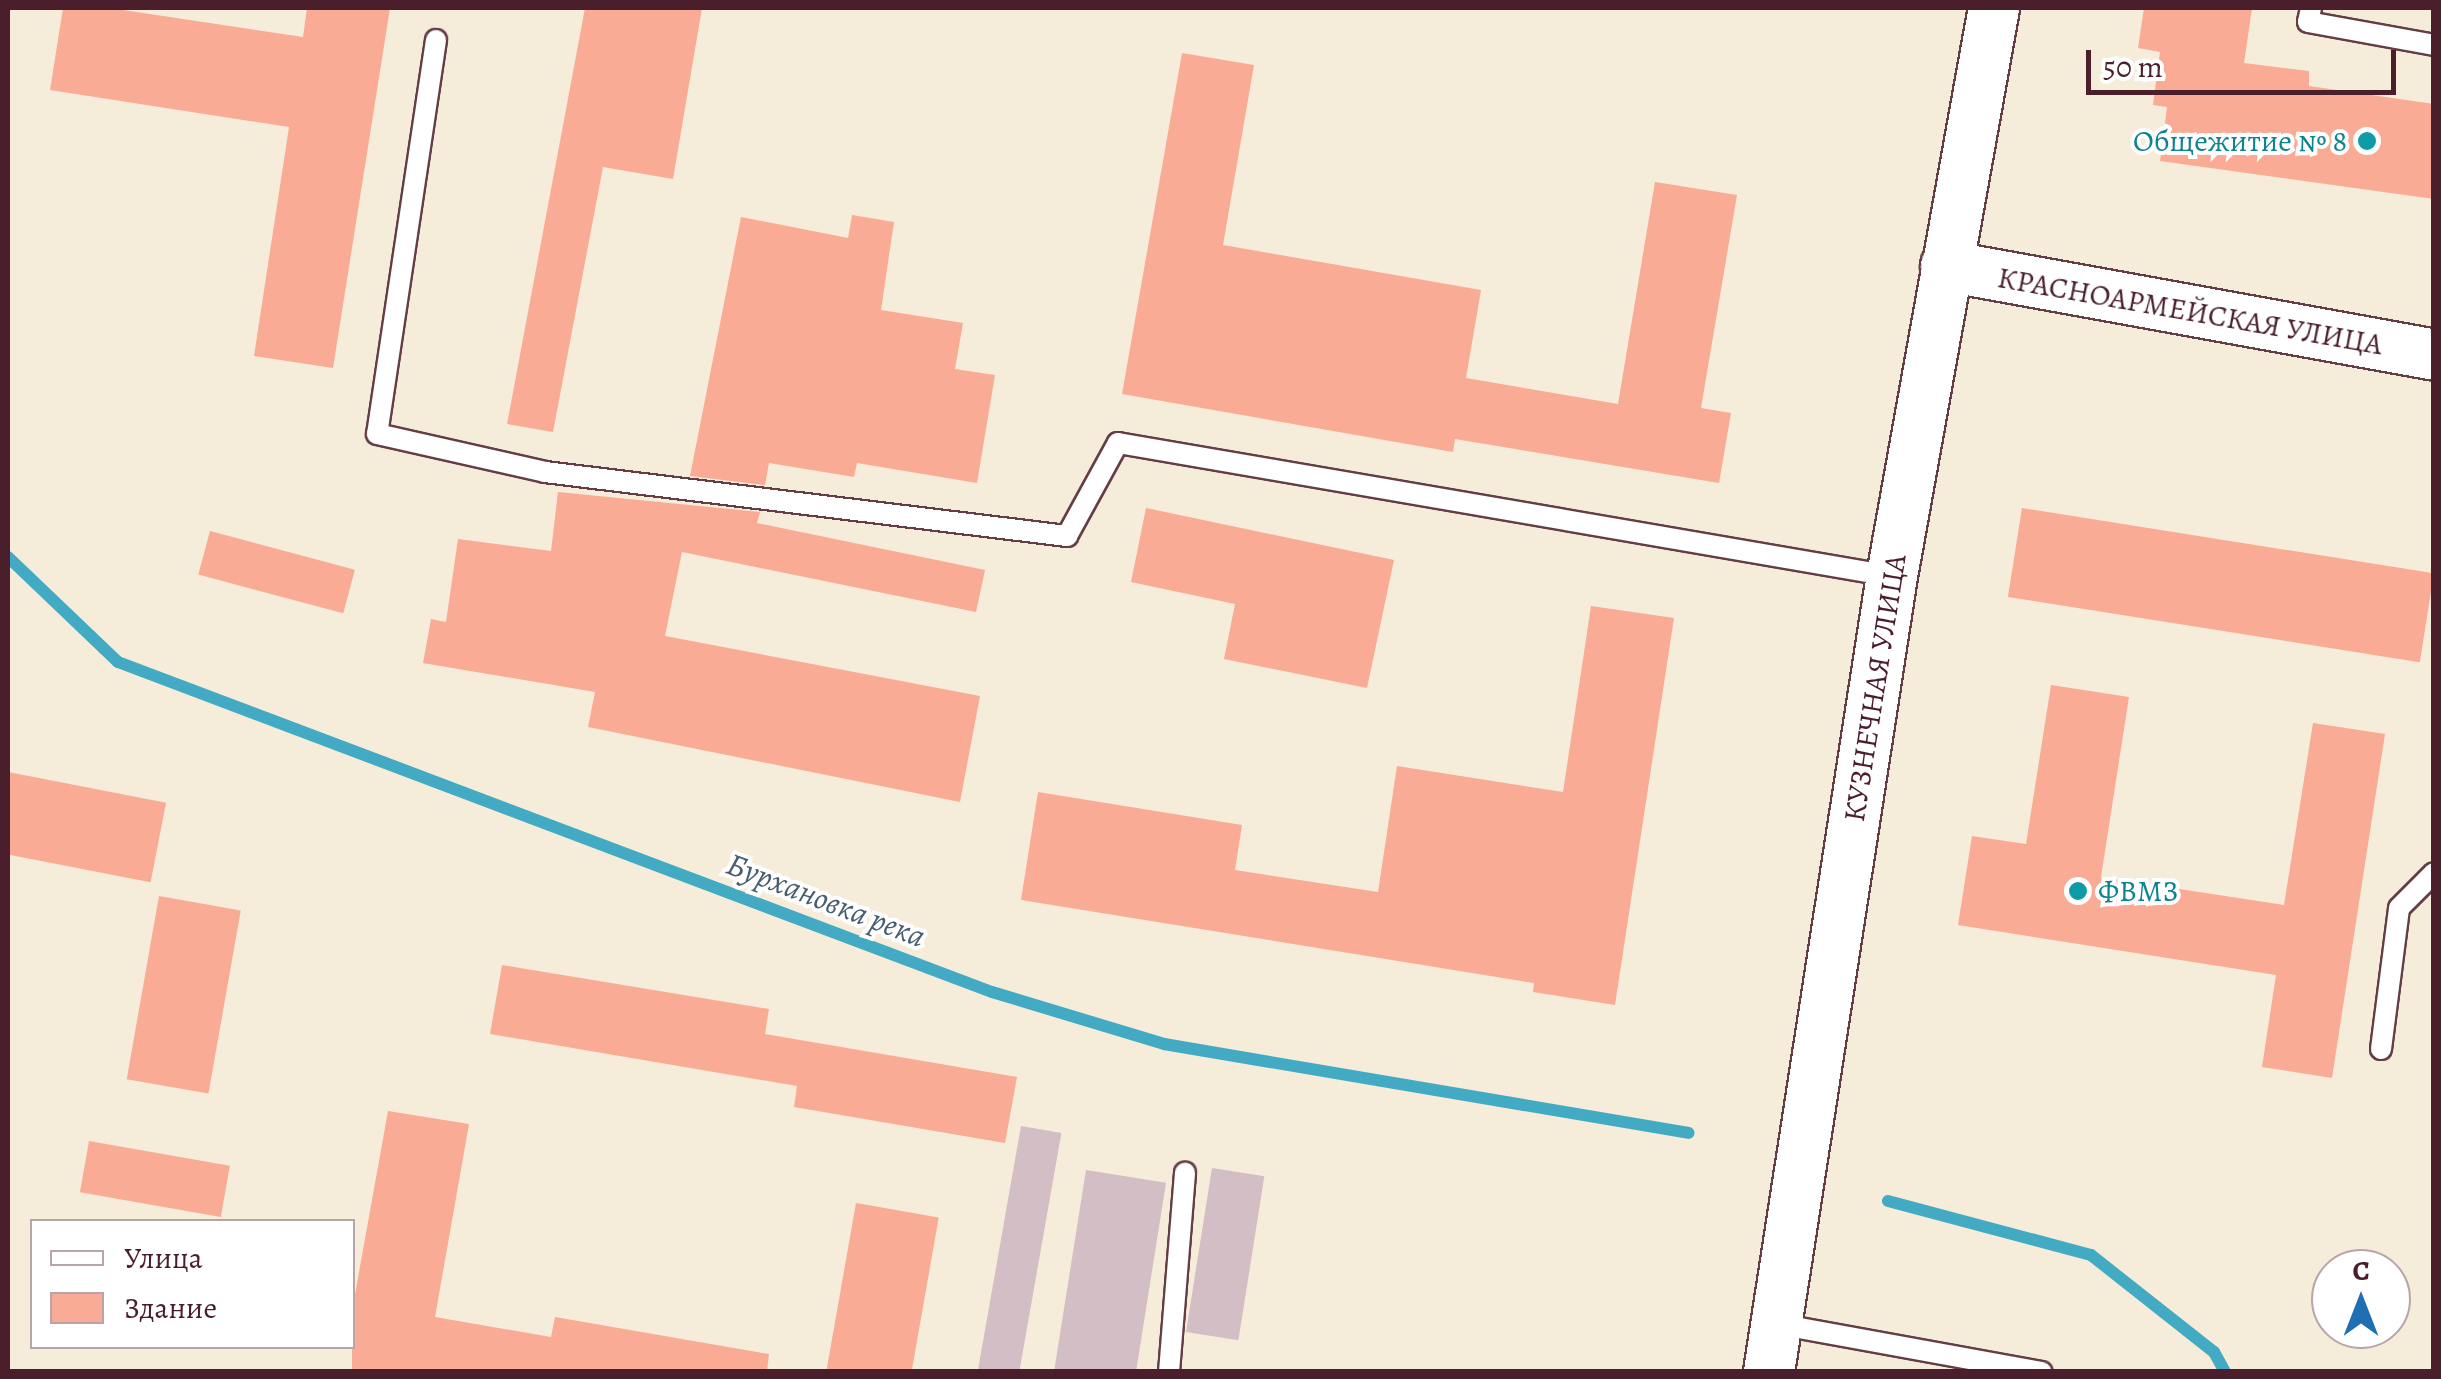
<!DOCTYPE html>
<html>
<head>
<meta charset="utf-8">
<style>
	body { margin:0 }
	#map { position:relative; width:2441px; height:1379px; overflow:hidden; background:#f5ecd9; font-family:Alegreya,serif }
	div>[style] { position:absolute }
	.industrial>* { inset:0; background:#d2bec4; transform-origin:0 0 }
	.stream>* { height:12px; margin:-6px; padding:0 6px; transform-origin:6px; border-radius:6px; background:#43aac3 }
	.building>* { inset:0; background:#faab95; transform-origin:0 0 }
	.roads { filter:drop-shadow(2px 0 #643e45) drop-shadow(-2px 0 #643e45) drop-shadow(0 2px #643e45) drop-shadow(0 -2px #643e45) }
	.service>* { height:20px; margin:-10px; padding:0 10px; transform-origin:10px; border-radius:10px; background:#fff }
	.tertiary>* { height:50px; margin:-25px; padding:0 25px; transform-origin:25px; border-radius:25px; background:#fff }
	.dots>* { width:28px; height:28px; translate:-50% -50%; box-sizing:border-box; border:5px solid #fff; border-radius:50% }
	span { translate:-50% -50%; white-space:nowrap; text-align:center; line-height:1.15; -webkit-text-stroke:8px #fff; paint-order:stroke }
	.culture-label { font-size:30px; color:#0d838f }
	.right { translate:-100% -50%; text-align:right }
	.left { translate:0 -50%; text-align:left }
	.street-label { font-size:30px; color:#4a1f2b }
	.water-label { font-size:32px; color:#475e6f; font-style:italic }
	.frame { position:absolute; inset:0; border:10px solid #4a1f2b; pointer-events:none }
	.legend { position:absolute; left:30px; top:1219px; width:325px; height:130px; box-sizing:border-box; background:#fff; border:2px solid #b7a5aa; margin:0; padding:12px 18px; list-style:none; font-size:30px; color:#4a1f2b }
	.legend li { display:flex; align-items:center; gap:20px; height:50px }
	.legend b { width:50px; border:2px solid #b7a5aa }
	.north { position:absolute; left:2311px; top:1249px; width:100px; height:100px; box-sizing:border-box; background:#fff; border:2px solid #b7a5aa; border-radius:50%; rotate:0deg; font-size:28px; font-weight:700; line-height:40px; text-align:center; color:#4a1f2b }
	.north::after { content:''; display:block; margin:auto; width:35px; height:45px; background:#1f6fb2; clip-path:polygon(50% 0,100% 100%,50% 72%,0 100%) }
	.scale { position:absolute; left:2086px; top:50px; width:310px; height:45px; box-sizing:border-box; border:5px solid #4a1f2b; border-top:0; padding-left:12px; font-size:30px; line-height:35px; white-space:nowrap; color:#4a1f2b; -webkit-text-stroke:8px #fff; paint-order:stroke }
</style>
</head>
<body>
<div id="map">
	<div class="industrial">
		<div style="left:1021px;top:1126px;width:41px;height:249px;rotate:10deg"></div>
		<div style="left:1212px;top:1168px;width:53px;height:166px;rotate:9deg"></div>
		<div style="left:1086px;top:1170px;width:81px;height:202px;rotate:9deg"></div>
	</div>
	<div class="stream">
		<div style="left:8px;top:557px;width:152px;rotate:43.7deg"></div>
		<div style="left:118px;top:662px;width:934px;rotate:20.69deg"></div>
		<div style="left:992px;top:992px;width:180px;rotate:16.8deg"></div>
		<div style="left:1164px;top:1044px;width:532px;rotate:9.62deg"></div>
		<div style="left:1888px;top:1201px;width:210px;rotate:14.9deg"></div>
		<div style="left:2091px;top:1255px;width:157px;rotate:38.3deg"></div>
		<div style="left:2214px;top:1352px;width:23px;rotate:61deg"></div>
	</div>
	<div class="building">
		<div style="clip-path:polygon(63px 8px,110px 8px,303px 37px,307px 8px,390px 8px,333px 368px,254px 356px,289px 127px,50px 90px)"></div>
		<div style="clip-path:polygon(585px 8px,702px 8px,673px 179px,603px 167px,553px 432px,507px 424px)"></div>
		<div style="clip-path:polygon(2144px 8px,2252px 8px,2244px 63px,2309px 71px,2309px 86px,2434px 104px,2434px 199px,2160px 161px,2167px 107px,2153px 105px,2160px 52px,2138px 48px)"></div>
		<div style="clip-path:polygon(1182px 53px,1254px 65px,1223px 245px,1481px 290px,1466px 378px,1618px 404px,1655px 182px,1737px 195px,1701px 408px,1731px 413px,1719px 483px,1455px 439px,1453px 452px,1122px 394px)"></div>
		<div style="clip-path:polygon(852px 215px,894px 222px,881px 310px,963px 323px,955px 369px,995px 375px,977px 483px,857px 463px,854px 477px,769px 463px,765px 485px,690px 476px,741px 217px,848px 238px)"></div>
		<div style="clip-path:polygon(558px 492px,760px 512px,757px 523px,985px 570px,976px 612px,682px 552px,665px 636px,980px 696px,960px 802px,588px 727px,595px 692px,423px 663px,431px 619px,446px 622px,458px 539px,551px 551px)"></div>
		<div style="clip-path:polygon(1146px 508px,1394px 560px,1367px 688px,1224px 659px,1235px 604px,1131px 582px)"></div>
		<div style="left:2022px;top:508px;width:417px;height:90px;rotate:9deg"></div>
		<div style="left:210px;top:531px;width:150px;height:45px;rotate:15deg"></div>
		<div style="clip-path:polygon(1591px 606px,1674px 618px,1615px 1005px,1533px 992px,1534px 983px,1021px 900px,1038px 792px,1242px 825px,1235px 870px,1378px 892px,1397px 766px,1563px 792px)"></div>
		<div style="clip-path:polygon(2051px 685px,2129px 697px,2101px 877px,2284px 905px,2313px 723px,2385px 734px,2332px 1078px,2262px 1067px,2276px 975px,1958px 925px,1972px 836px,2026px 844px)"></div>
		<div style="left:8px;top:772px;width:161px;height:81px;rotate:11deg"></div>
		<div style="left:159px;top:896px;width:83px;height:186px;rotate:10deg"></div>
		<div style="clip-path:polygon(502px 965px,769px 1009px,765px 1034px,1017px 1077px,1005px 1143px,794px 1107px,797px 1086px,490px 1034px)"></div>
		<div style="clip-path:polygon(388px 1111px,469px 1124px,435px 1317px,551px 1337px,555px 1317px,769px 1354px,767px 1372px,352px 1372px,352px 1311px)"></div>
		<div style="left:89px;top:1141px;width:143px;height:52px;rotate:10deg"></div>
		<div style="left:856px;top:1203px;width:84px;height:172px;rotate:10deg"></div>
	</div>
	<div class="roads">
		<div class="service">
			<div style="left:2311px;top:8px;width:14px;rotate:102deg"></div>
			<div style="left:2308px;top:22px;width:128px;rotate:10.3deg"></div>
			<div style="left:436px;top:40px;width:398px;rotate:98.5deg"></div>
			<div style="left:377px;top:434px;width:172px;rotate:12.7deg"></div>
			<div style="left:545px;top:472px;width:526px;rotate:6.99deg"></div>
			<div style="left:1067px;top:536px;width:106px;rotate:-61.3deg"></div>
			<div style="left:1118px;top:443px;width:783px;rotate:9.77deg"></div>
			<div style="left:2381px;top:1049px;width:142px;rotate:-82.7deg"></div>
			<div style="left:2399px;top:908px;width:49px;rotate:-45deg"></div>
			<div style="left:1777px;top:1324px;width:269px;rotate:10.3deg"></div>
			<div style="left:1169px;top:1372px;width:200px;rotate:-85.4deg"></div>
		</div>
		<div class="tertiary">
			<div style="left:1946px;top:266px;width:496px;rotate:10.3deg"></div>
			<div style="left:1769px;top:1372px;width:805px;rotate:-81.22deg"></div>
			<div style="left:1892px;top:576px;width:577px;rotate:-79.82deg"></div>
		</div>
	</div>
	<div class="dots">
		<div style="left:2367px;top:141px;background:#0f9aa8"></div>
		<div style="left:2078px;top:891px;background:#0f9aa8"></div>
	</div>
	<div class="culture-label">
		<span class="right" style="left:2347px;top:141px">Общежитие № 8</span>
		<span class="left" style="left:2098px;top:891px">ФВМЗ</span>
	</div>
	<div class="street-label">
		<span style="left:2190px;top:311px;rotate:10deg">КРАСНОАРМЕЙСКАЯ УЛИЦА</span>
		<span style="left:1875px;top:688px;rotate:-81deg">КУЗНЕЧНАЯ УЛИЦА</span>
	</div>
	<div class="water-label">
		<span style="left:826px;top:900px;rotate:21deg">Бурхановка река</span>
	</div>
	<div class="frame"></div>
	<ul class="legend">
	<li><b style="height:12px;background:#fff"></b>Улица</li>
	<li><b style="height:28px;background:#faab95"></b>Здание</li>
	</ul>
	<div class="north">С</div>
	<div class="scale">50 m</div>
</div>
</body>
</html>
